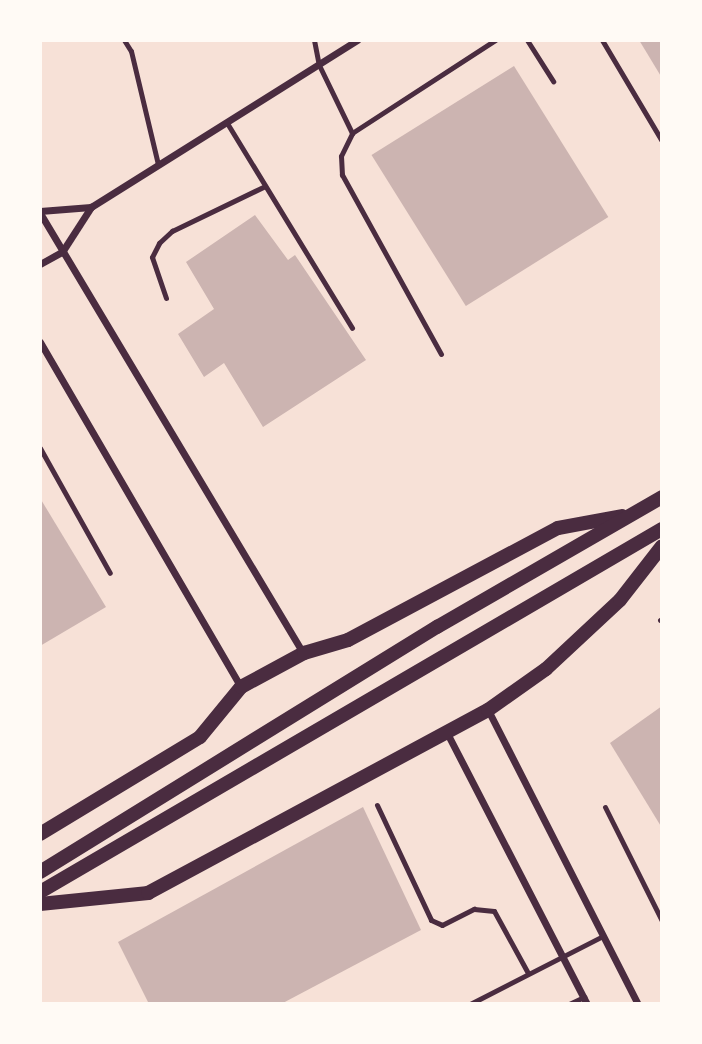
<!DOCTYPE html>
<html>
<head>
<meta charset="utf-8">
<style>
	body { margin:0 }
	#map { position:relative; width:702px; height:1044px; overflow:hidden; background:#f7e1d7; font-family:Mulish,sans-serif }
	div>[style] { position:absolute }
	.building>* { inset:0; background:#ccb4b1; transform-origin:0 0 }
	.service>* { height:5px; margin:-2.5px; padding:0 2.5px; transform-origin:2.5px; border-radius:2.5px; background:#4a2c40 }
	.minor>* { height:7px; margin:-3.5px; padding:0 3.5px; transform-origin:3.5px; border-radius:3.5px; background:#4a2c40 }
	.secondary>* { height:14px; margin:-7px; padding:0 7px; transform-origin:7px; border-radius:7px; background:#4a2c40 }
	span { translate:-50% -50%; white-space:nowrap; text-align:center; line-height:1.15; -webkit-text-stroke:6px #fffaf5; paint-order:stroke }
	.frame { position:absolute; inset:0; border:42px solid #fffaf5; pointer-events:none }
</style>
</head>
<body>
<div id="map">
	<div class="building">
		<div style="clip-path:polygon(639px 40px,662px 40px,662px 78px)"></div>
		<div style="left:514px;top:66px;width:178px;height:168px;rotate:58deg"></div>
		<div style="clip-path:polygon(255px 215px,288px 260px,295px 255px,366px 360px,263px 427px,224px 363px,204px 377px,178px 334px,214px 309px,186px 262px)"></div>
		<div style="clip-path:polygon(40px 498px,106px 607px,40px 646px)"></div>
		<div style="clip-path:polygon(662px 706px,662px 828px,610px 743px)"></div>
		<div style="clip-path:polygon(363px 807px,421px 930px,281px 1004px,149px 1004px,118px 942px)"></div>
	</div>
	<div class="service">
		<div style="left:124px;top:40px;width:13px;rotate:58deg"></div>
		<div style="left:131px;top:51px;width:116px;rotate:76.6deg"></div>
		<div style="left:314px;top:40px;width:25px;rotate:79deg"></div>
		<div style="left:319px;top:65px;width:76px;rotate:64.1deg"></div>
		<div style="left:527px;top:40px;width:49px;rotate:57.6deg"></div>
		<div style="left:602px;top:40px;width:117px;rotate:59.3deg"></div>
		<div style="left:227px;top:123px;width:240px;rotate:58.6deg"></div>
		<div style="left:166px;top:298px;width:43px;rotate:-108.9deg"></div>
		<div style="left:152px;top:257px;width:16px;rotate:-63deg"></div>
		<div style="left:159px;top:243px;width:18px;rotate:-43deg"></div>
		<div style="left:172px;top:231px;width:103px;rotate:-25.8deg"></div>
		<div style="left:441px;top:354px;width:205px;rotate:-118.9deg"></div>
		<div style="left:342px;top:175px;width:19px;rotate:-93deg"></div>
		<div style="left:341px;top:156px;width:25px;rotate:-64deg"></div>
		<div style="left:352px;top:133px;width:171px;rotate:-33deg"></div>
		<div style="left:40px;top:448px;width:143px;rotate:60.8deg"></div>
		<div style="left:660px;top:620px;width:2px;rotate:-27deg"></div>
		<div style="left:377px;top:805px;width:127px;rotate:64.8deg"></div>
		<div style="left:431px;top:920px;width:12px;rotate:24deg"></div>
		<div style="left:442px;top:925px;width:36px;rotate:-27deg"></div>
		<div style="left:474px;top:909px;width:20px;rotate:6deg"></div>
		<div style="left:494px;top:911px;width:71px;rotate:61.3deg"></div>
		<div style="left:605px;top:807px;width:127px;rotate:63.4deg"></div>
		<div style="left:470px;top:1004px;width:149px;rotate:-27.1deg"></div>
		<div style="left:569px;top:1004px;width:17px;rotate:-25deg"></div>
	</div>
	<div class="minor">
		<div style="left:40px;top:211px;width:51px;rotate:-4.5deg"></div>
		<div style="left:40px;top:213px;width:513px;rotate:59.13deg"></div>
		<div style="left:40px;top:264px;width:25px;rotate:-29deg"></div>
		<div style="left:62px;top:252px;width:54px;rotate:-57.2deg"></div>
		<div style="left:91px;top:207px;width:314px;rotate:-32.1deg"></div>
		<div style="left:40px;top:342px;width:399px;rotate:59.8deg"></div>
		<div style="left:488px;top:710px;width:330px;rotate:63deg"></div>
		<div style="left:446px;top:731px;width:307px;rotate:62.7deg"></div>
	</div>
	<div class="secondary">
		<div style="left:40px;top:834px;width:187px;rotate:-31.2deg"></div>
		<div style="left:200px;top:737px;width:65px;rotate:-50.6deg"></div>
		<div style="left:241px;top:687px;width:72px;rotate:-28.4deg"></div>
		<div style="left:304px;top:653px;width:46px;rotate:-16.5deg"></div>
		<div style="left:348px;top:640px;width:238px;rotate:-28.1deg"></div>
		<div style="left:558px;top:528px;width:65px;rotate:-10.6deg"></div>
		<div style="left:40px;top:872px;width:467px;rotate:-31.7deg"></div>
		<div style="left:437px;top:627px;width:260px;rotate:-30deg"></div>
		<div style="left:40px;top:892px;width:720px;rotate:-30.27deg"></div>
		<div style="left:40px;top:904px;width:109px;rotate:-5.8deg"></div>
		<div style="left:148px;top:893px;width:386px;rotate:-28.3deg"></div>
		<div style="left:488px;top:710px;width:71px;rotate:-35.3deg"></div>
		<div style="left:546px;top:669px;width:101px;rotate:-43deg"></div>
		<div style="left:620px;top:600px;width:68px;rotate:-52.1deg"></div>
	</div>
	<div class="frame"></div>
</div>
</body>
</html>
